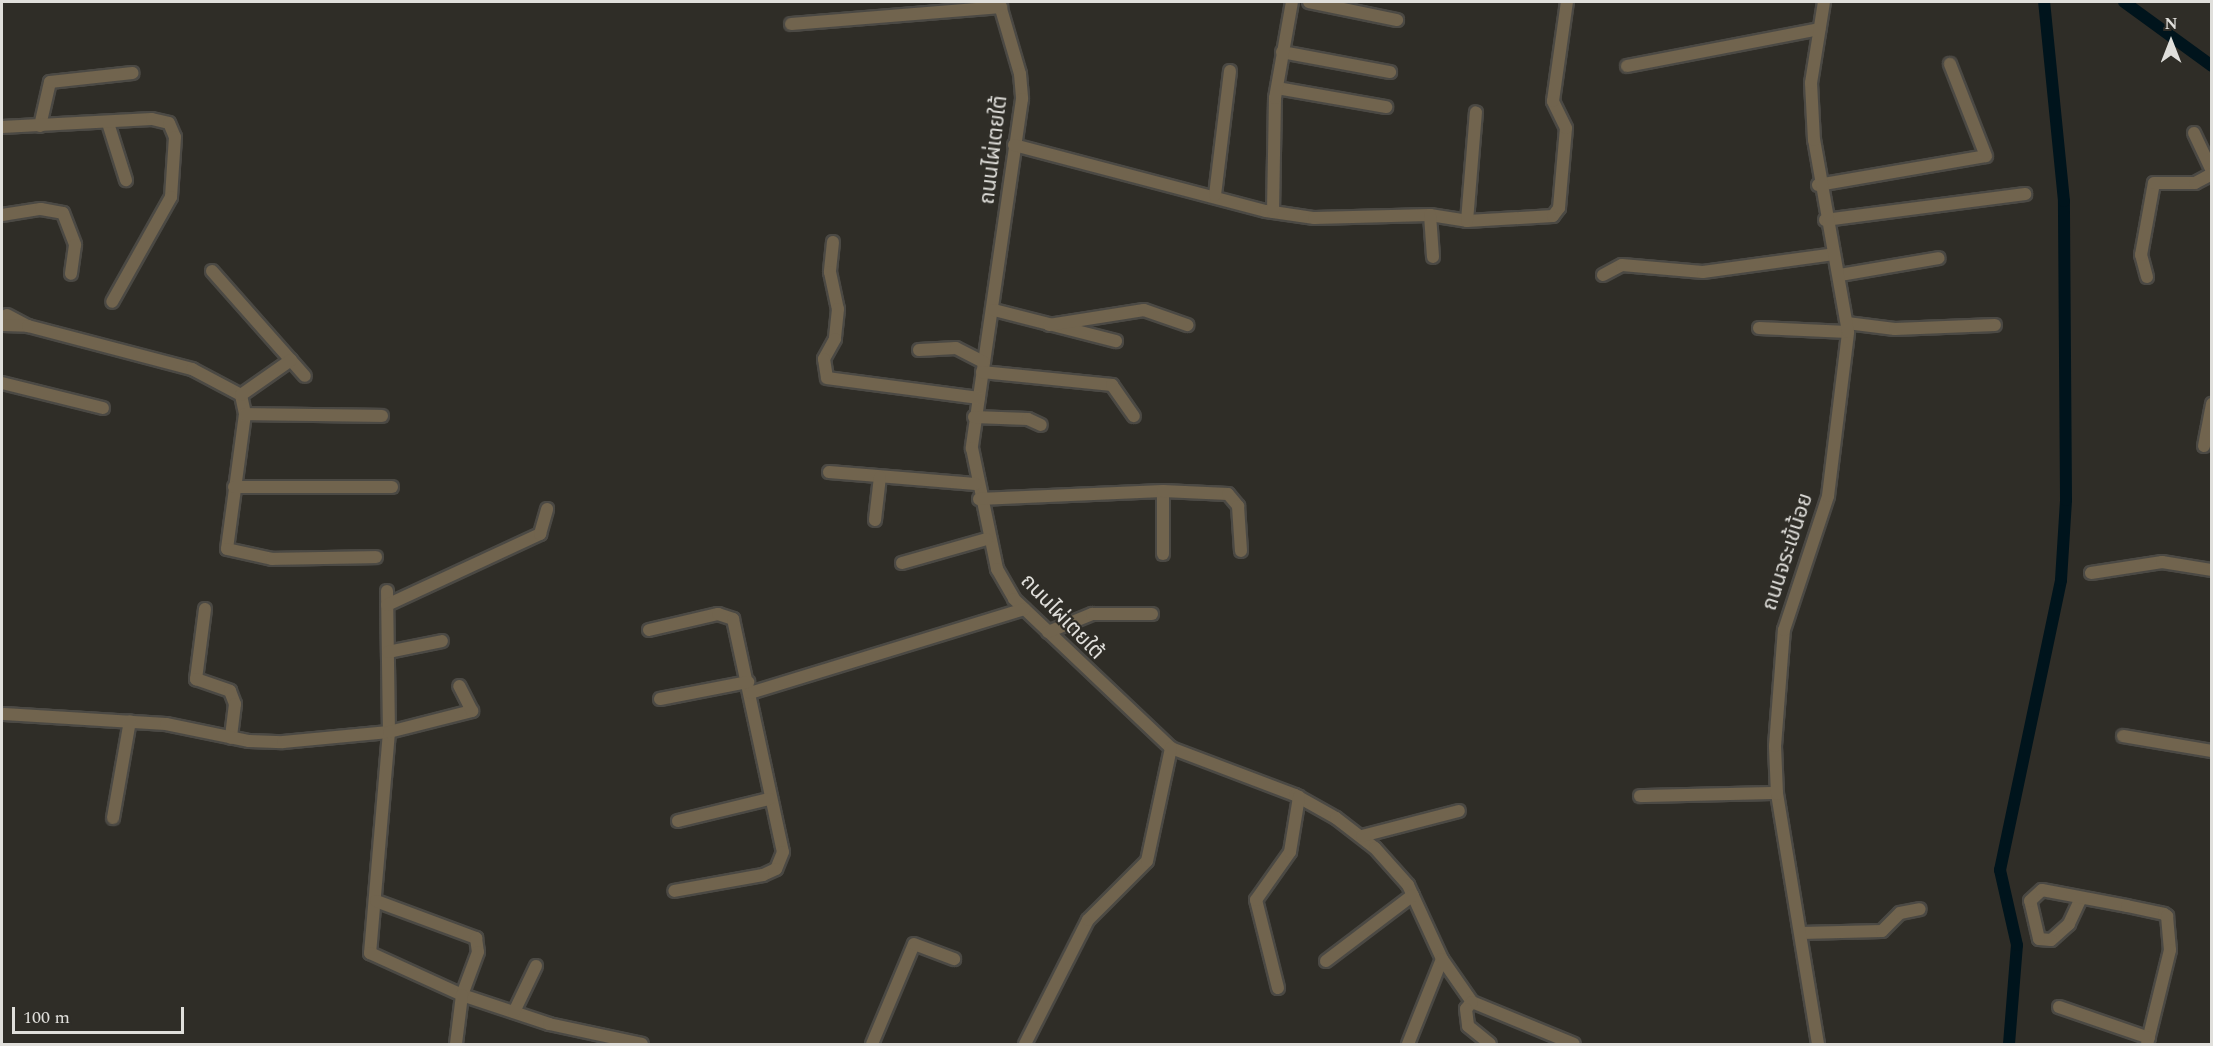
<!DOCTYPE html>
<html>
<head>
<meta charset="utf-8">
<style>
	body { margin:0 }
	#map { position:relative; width:2213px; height:1046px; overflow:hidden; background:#2f2d27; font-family:Spectral,"Noto Sans Thai",serif }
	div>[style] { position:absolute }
	.canal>* { height:12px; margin:-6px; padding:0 6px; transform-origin:6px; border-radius:6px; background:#00141c }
	.roads { filter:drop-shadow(2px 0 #4b4944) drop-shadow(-2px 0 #4b4944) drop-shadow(0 2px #4b4944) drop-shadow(0 -2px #4b4944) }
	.minor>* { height:12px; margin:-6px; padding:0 6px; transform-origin:6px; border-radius:6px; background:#71644e }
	span { translate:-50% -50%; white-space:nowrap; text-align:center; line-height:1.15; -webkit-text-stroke:4.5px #2f2d27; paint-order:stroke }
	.street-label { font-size:21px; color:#e0dfdb }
	.frame { position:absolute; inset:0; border:3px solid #e0dfdb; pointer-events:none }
	.north { position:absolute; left:2141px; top:12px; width:60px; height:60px; -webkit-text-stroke:4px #2f2d27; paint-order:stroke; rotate:0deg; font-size:16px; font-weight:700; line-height:24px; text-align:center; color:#e0dfdb }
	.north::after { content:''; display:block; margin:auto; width:21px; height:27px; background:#e0dfdb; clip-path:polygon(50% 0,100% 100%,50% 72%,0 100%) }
	.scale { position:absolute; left:12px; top:1007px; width:172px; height:27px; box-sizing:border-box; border:3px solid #e0dfdb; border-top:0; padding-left:8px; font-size:18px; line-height:21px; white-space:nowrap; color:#e0dfdb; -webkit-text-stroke:4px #2f2d27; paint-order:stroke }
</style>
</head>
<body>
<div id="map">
	<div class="canal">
		<div style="left:2124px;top:2px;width:109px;rotate:36deg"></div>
		<div style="left:2009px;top:1044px;width:99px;rotate:-85.4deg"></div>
		<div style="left:2017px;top:945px;width:77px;rotate:-102.8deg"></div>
		<div style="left:2000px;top:870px;width:296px;rotate:-78.1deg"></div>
		<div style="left:2061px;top:580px;width:80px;rotate:-86.4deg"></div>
		<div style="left:2066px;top:500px;width:299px;rotate:-90.4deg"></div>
		<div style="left:2064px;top:201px;width:200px;rotate:-95.7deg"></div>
	</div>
	<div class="roads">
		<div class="minor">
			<div style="left:999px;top:2px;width:75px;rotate:73.7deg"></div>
			<div style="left:1020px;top:74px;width:25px;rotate:85deg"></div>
			<div style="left:1022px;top:99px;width:353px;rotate:98.2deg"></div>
			<div style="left:972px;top:448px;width:124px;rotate:78.3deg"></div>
			<div style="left:997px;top:569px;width:34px;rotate:60deg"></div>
			<div style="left:1014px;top:599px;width:216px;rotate:43.5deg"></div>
			<div style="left:1171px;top:748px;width:133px;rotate:20.8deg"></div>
			<div style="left:1295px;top:795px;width:47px;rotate:29.3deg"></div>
			<div style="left:1336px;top:818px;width:49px;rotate:37.6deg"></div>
			<div style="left:1375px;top:848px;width:50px;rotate:48.3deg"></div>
			<div style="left:1408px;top:885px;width:81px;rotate:65.3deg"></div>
			<div style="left:1442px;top:959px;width:92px;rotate:111.8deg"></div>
			<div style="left:1309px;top:2px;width:90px;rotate:11.6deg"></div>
			<div style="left:791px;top:24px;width:211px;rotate:-4.6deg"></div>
			<div style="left:1282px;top:52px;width:110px;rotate:10.5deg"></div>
			<div style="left:1627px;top:66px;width:196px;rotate:-10.9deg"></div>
			<div style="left:1277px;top:88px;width:111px;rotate:9.9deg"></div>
			<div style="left:108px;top:123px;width:60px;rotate:72.5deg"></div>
			<div style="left:40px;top:126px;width:45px;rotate:-77.2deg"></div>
			<div style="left:50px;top:82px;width:83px;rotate:-6.2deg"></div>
			<div style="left:2px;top:127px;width:150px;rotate:-3.1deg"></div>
			<div style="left:152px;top:119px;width:17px;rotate:13deg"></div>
			<div style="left:169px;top:123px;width:15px;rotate:67deg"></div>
			<div style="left:175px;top:137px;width:60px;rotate:93.8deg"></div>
			<div style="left:171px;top:197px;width:120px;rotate:119.3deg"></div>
			<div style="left:2194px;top:133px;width:42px;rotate:64.7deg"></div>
			<div style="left:1014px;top:145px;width:260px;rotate:14.7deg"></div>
			<div style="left:1266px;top:211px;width:49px;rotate:8.3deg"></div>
			<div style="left:1314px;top:218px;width:116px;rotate:-1.5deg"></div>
			<div style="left:1430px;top:215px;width:37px;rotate:9deg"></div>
			<div style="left:1467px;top:221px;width:86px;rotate:-3.3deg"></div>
			<div style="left:1553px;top:216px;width:10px;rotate:-53deg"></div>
			<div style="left:1559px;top:208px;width:80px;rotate:-85deg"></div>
			<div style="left:1566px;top:128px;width:30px;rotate:-116deg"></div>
			<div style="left:1553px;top:101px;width:100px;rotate:-82deg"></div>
			<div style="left:1818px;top:185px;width:170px;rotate:-9.8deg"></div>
			<div style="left:1986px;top:156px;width:99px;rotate:-111.4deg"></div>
			<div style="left:1215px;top:195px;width:125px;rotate:-83.1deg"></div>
			<div style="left:1273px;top:212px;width:114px;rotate:-89deg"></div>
			<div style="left:1275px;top:98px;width:97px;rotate:-80deg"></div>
			<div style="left:2px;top:215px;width:39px;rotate:-9deg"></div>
			<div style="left:41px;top:209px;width:22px;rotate:10deg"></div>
			<div style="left:63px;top:213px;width:34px;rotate:69deg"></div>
			<div style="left:75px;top:245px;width:29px;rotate:98deg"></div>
			<div style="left:1430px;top:215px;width:42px;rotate:85.9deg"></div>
			<div style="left:1825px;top:220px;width:202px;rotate:-7.4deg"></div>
			<div style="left:1467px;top:221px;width:109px;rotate:-85.3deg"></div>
			<div style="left:833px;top:242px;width:30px;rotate:96deg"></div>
			<div style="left:830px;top:272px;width:38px;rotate:78deg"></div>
			<div style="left:838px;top:309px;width:30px;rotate:96deg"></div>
			<div style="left:835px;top:339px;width:23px;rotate:119deg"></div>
			<div style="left:824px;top:359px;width:19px;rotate:81deg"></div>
			<div style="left:827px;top:378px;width:153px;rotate:7.5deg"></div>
			<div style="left:212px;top:271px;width:140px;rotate:48.5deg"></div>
			<div style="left:1603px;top:275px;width:21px;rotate:-28deg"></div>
			<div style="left:1622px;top:265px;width:81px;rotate:4.9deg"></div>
			<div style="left:1703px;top:272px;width:132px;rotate:-7.8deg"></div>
			<div style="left:1840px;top:275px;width:100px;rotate:-9.7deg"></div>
			<div style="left:2147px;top:277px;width:23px;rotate:-105deg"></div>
			<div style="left:2141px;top:255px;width:73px;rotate:-79.8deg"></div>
			<div style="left:2154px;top:183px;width:41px"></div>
			<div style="left:2195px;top:183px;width:19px;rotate:-28deg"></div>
			<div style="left:994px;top:310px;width:126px;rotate:14.3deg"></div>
			<div style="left:7px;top:315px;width:24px;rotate:28deg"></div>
			<div style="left:1847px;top:323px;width:48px;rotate:7.1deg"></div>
			<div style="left:1895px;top:329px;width:100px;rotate:-2.3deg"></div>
			<div style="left:3px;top:325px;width:25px;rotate:2deg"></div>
			<div style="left:28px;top:326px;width:170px;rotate:14.7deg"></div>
			<div style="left:192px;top:369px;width:55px;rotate:28deg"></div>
			<div style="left:241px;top:395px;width:19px;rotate:78deg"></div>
			<div style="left:245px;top:414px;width:136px;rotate:97.6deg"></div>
			<div style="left:227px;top:549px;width:46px;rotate:12.5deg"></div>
			<div style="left:272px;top:559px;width:104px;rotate:-1.1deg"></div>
			<div style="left:1049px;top:325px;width:96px;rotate:-9deg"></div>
			<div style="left:1144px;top:310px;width:46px;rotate:19.2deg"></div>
			<div style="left:1759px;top:328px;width:89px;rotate:2.6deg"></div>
			<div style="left:919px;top:350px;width:37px;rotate:-3deg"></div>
			<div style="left:956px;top:348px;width:31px;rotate:27deg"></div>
			<div style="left:982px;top:372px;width:131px;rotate:5.7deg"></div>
			<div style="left:1112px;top:385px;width:38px;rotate:55deg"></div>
			<div style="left:2px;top:383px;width:104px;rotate:13.9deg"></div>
			<div style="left:241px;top:395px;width:61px;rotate:-35deg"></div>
			<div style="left:245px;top:414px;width:137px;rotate:0.8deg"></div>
			<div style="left:974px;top:417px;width:54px;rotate:2.1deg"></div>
			<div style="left:1028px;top:419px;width:14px;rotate:25deg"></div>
			<div style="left:2204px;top:446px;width:43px;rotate:-79.2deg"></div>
			<div style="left:829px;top:472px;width:147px;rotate:4.7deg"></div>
			<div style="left:234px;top:487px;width:158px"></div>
			<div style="left:1163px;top:491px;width:63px;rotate:90deg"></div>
			<div style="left:979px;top:499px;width:184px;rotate:-2.5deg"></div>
			<div style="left:1163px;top:491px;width:65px;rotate:2.6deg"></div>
			<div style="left:1228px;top:494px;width:16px;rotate:50deg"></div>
			<div style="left:1238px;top:506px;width:45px;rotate:86.2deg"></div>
			<div style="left:875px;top:520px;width:43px;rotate:-83.4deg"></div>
			<div style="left:902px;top:563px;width:88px;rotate:-15.8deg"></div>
			<div style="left:2091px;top:573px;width:72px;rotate:-8.8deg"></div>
			<div style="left:2162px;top:562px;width:51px;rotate:9.1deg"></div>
			<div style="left:387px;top:591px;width:141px;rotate:89.2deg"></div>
			<div style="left:389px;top:732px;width:222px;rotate:94.9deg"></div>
			<div style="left:370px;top:953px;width:101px;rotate:24.5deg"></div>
			<div style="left:462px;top:995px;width:92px;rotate:18.4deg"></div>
			<div style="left:549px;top:1024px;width:95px;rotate:12.1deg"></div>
			<div style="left:387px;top:605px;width:169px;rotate:-24.9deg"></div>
			<div style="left:540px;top:534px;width:26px;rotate:-74deg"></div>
			<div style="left:205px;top:609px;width:71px;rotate:97.3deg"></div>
			<div style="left:196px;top:679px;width:36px;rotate:19deg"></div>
			<div style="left:230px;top:691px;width:14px;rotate:69deg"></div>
			<div style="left:235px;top:704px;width:34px;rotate:97deg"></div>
			<div style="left:649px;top:630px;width:71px;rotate:-13.1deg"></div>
			<div style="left:718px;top:614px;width:16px;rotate:18deg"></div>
			<div style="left:733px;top:619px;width:238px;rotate:77.9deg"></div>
			<div style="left:783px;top:852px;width:18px;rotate:112deg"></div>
			<div style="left:776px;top:869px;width:14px;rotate:155deg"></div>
			<div style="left:763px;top:875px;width:90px;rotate:169.8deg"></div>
			<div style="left:1048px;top:632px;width:48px;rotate:-22.2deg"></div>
			<div style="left:1092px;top:614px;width:60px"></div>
			<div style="left:388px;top:652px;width:55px;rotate:-11.5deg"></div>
			<div style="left:750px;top:693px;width:287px;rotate:-17deg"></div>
			<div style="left:660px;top:699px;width:90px;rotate:-10.9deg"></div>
			<div style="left:4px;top:714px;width:162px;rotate:3.5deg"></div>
			<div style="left:166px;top:724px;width:85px;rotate:11.6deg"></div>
			<div style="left:249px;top:741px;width:34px;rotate:2deg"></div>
			<div style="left:283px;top:742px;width:106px;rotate:-5.4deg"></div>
			<div style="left:389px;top:732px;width:86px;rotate:-14.2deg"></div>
			<div style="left:472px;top:711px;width:28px;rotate:-117deg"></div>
			<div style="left:2123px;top:736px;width:90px;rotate:9.6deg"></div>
			<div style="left:1640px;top:796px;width:137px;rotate:-1.3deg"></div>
			<div style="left:113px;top:818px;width:98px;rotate:-80.1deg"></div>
			<div style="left:678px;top:821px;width:94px;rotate:-13.6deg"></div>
			<div style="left:1362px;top:836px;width:100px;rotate:-14.5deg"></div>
			<div style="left:2081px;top:898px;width:29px;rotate:115deg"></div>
			<div style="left:2069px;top:924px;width:24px;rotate:138deg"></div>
			<div style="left:2051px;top:940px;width:12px;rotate:-175deg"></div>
			<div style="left:2039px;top:939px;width:39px;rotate:-103deg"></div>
			<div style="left:2030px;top:901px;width:16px;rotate:-43deg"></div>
			<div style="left:2042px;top:890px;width:86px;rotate:10.7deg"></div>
			<div style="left:2127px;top:906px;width:38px;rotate:12deg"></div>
			<div style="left:2164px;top:914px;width:4px;rotate:34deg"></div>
			<div style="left:2167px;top:916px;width:34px;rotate:85deg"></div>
			<div style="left:2170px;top:950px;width:97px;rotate:103.7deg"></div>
			<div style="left:376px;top:901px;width:107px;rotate:20.3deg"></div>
			<div style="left:476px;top:938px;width:14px;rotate:82deg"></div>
			<div style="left:478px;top:952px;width:46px;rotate:110.4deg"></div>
			<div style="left:462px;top:995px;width:49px;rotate:97deg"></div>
			<div style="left:1801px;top:933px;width:81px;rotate:-1.4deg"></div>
			<div style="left:1882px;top:931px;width:25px;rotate:-45deg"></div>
			<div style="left:1900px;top:913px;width:20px;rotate:-11deg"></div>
			<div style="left:1442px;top:959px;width:52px;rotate:55.1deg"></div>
			<div style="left:1472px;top:1002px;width:110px;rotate:22.4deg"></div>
			<div style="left:1326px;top:961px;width:109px;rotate:-37.2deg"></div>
			<div style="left:1278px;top:988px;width:91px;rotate:-104deg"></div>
			<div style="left:1256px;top:900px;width:59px;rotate:-54.7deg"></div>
			<div style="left:1290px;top:852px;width:56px;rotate:-80.7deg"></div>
			<div style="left:1472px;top:1002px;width:9px;rotate:131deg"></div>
			<div style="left:1466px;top:1009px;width:17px;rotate:83deg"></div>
			<div style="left:1468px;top:1026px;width:28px;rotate:39deg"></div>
			<div style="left:2059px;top:1007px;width:95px;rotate:19deg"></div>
			<div style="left:514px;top:1012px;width:51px;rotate:-64.4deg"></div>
			<div style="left:872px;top:1044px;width:108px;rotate:-67.2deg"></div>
			<div style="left:914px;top:944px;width:43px;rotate:20.6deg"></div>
			<div style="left:1025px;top:1044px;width:139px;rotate:-63.1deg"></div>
			<div style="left:1088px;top:920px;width:83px;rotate:-45deg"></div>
			<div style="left:1147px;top:861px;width:116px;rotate:-78deg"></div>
			<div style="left:1818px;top:1044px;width:253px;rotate:-99.3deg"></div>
			<div style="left:1777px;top:794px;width:48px;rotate:-92.4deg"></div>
			<div style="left:1775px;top:746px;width:116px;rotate:-85.6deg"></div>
			<div style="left:1784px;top:630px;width:141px;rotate:-71.8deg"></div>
			<div style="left:1828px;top:496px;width:165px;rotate:-83deg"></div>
			<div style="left:1848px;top:332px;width:195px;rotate:-100deg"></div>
			<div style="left:1814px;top:140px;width:57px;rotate:-93deg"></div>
			<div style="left:1811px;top:83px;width:82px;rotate:-80.9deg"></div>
		</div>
	</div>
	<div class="street-label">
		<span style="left:994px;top:150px;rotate:-83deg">ถนนไผ่เตยใต้</span>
		<span style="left:1788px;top:552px;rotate:-72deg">ถนนจระเข้น้อย</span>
		<span style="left:1062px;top:617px;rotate:46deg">ถนนไผ่เตยใต้</span>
	</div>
	<div class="frame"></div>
	<div class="north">N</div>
	<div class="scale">100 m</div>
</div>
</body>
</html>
